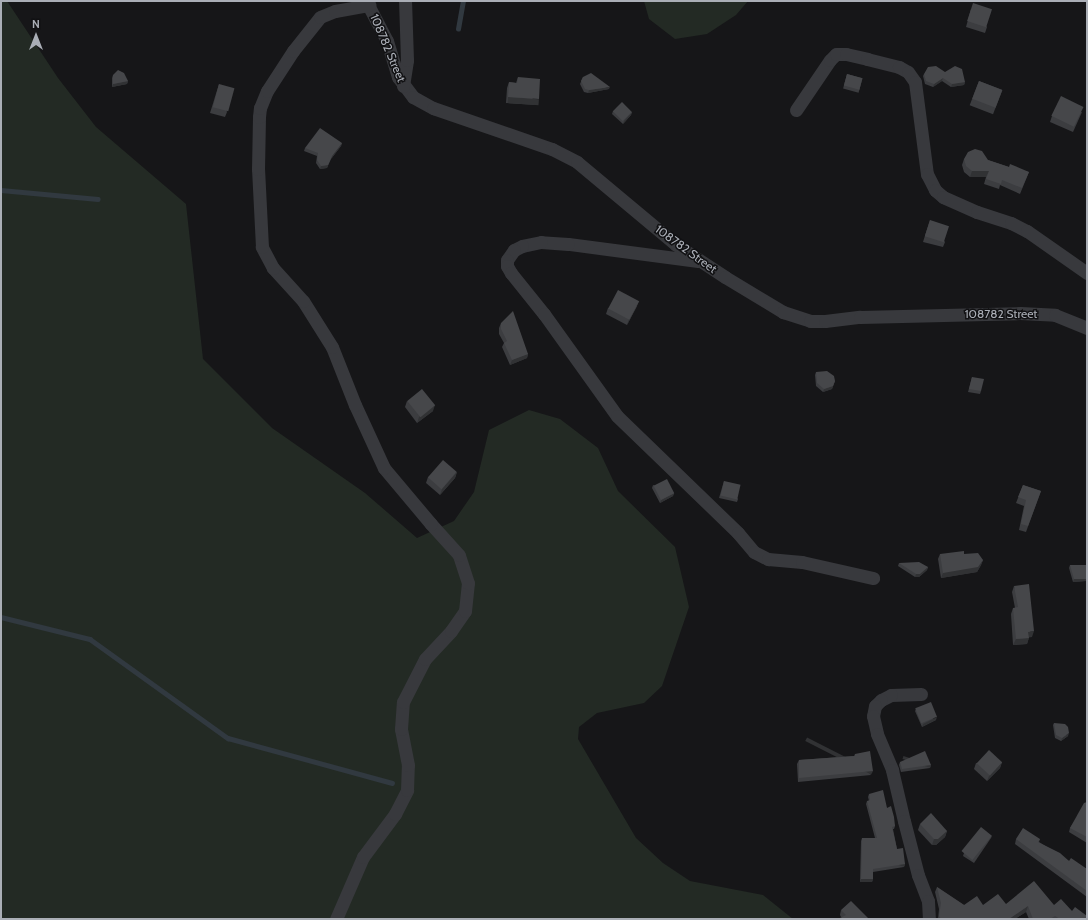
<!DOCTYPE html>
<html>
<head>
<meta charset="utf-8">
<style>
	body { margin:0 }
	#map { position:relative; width:1088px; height:920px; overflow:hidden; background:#161618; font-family:Cabin,sans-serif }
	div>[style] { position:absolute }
	.green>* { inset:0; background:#232a24 }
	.stream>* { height:4.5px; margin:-2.25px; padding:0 2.25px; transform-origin:2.25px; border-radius:2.25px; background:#313940 }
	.minor>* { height:13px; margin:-6.5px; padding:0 6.5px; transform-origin:6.5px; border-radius:6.5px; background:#38393d }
	.wall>* { inset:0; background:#3c3d40; transform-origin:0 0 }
	.shaded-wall>* { inset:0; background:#313234; transform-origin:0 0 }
	.building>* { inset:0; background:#46474a; transform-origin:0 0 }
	span { translate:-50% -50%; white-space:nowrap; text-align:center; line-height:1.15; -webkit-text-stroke:3px #111113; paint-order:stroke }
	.street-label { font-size:12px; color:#aaaeb6 }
	.frame { position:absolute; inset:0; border:2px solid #aaaeb6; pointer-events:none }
	.north { position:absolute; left:16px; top:16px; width:40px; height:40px; -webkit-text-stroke:3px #111113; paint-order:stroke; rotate:0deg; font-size:11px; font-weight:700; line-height:16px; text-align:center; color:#aaaeb6 }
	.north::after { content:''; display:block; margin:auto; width:14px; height:18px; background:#aaaeb6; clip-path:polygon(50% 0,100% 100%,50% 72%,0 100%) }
</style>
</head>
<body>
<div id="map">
	<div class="green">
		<div style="clip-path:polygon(1px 1px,7px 1px,58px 78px,96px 127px,186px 204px,203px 359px,272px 428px,365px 493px,417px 538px,454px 521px,474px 492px,489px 430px,529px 410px,560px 419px,598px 448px,618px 491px,675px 547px,689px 607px,662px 686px,644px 703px,597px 713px,579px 727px,578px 739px,636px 838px,663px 863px,690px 881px,763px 895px,793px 919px,1px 919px)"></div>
		<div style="clip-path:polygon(644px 1px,748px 1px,736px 15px,707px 34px,675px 39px,649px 19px)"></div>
	</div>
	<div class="stream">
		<div style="left:458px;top:29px;width:28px;rotate:-80deg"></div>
		<div style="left:1px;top:190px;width:97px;rotate:5.3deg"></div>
		<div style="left:1px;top:617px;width:92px;rotate:13.9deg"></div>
		<div style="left:90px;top:639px;width:170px;rotate:35.7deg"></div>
		<div style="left:228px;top:738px;width:170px;rotate:15.3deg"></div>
	</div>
	<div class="minor">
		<div style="left:366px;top:1px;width:45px;rotate:62.3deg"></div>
		<div style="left:387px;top:41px;width:38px;rotate:73deg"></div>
		<div style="left:398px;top:77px;width:25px;rotate:53deg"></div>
		<div style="left:413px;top:97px;width:23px;rotate:29deg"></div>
		<div style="left:433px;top:108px;width:126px;rotate:19deg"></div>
		<div style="left:552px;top:149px;width:28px;rotate:27deg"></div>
		<div style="left:577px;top:162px;width:128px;rotate:39.9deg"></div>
		<div style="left:675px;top:244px;width:60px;rotate:33.4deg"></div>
		<div style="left:725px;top:277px;width:68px;rotate:31.1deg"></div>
		<div style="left:783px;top:312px;width:28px;rotate:18deg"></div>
		<div style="left:810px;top:321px;width:15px"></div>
		<div style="left:825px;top:321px;width:35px;rotate:-7deg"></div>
		<div style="left:860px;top:317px;width:160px;rotate:-1.4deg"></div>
		<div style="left:1020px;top:313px;width:35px;rotate:3deg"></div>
		<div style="left:1055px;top:315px;width:35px;rotate:22deg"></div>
		<div style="left:403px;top:86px;width:26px;rotate:-81deg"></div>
		<div style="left:407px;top:60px;width:59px;rotate:-91.9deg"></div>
		<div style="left:796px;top:110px;width:60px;rotate:-55.8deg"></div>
		<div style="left:830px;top:60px;width:8px;rotate:-45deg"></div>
		<div style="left:836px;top:54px;width:10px"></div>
		<div style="left:846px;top:54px;width:22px;rotate:13deg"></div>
		<div style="left:867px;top:59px;width:33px;rotate:14deg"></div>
		<div style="left:899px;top:67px;width:10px;rotate:29deg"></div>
		<div style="left:908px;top:72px;width:12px;rotate:55deg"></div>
		<div style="left:915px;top:82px;width:93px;rotate:82.6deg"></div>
		<div style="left:927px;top:174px;width:18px;rotate:63deg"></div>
		<div style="left:935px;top:190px;width:11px;rotate:41deg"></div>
		<div style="left:943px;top:197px;width:37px;rotate:24deg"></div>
		<div style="left:977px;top:212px;width:36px;rotate:18deg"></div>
		<div style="left:1011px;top:223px;width:18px;rotate:27deg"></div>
		<div style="left:1027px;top:231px;width:73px;rotate:35deg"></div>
		<div style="left:698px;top:261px;width:131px;rotate:-172.5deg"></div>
		<div style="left:568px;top:244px;width:27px;rotate:-176deg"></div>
		<div style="left:541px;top:242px;width:19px;rotate:168deg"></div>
		<div style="left:522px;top:246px;width:9px;rotate:153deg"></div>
		<div style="left:514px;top:250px;width:12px;rotate:125deg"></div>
		<div style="left:507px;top:260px;width:6px;rotate:90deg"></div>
		<div style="left:507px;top:266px;width:8px;rotate:60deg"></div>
		<div style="left:511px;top:273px;width:53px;rotate:51.2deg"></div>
		<div style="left:544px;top:314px;width:125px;rotate:54.4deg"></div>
		<div style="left:617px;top:416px;width:168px;rotate:44deg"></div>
		<div style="left:738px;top:533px;width:25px;rotate:50deg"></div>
		<div style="left:754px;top:552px;width:16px;rotate:27deg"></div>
		<div style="left:768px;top:559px;width:34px;rotate:5deg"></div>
		<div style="left:802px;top:562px;width:73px;rotate:12.7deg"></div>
		<div style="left:921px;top:694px;width:30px;rotate:178deg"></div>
		<div style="left:891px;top:695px;width:11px;rotate:153deg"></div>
		<div style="left:881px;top:700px;width:8px;rotate:135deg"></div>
		<div style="left:875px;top:706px;width:10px;rotate:101deg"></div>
		<div style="left:873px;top:716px;width:18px;rotate:77deg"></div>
		<div style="left:877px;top:734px;width:39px;rotate:67deg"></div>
		<div style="left:892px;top:770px;width:52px;rotate:76.8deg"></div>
		<div style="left:904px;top:821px;width:56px;rotate:75.5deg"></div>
		<div style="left:918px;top:875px;width:28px;rotate:69deg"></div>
		<div style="left:928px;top:901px;width:18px;rotate:87deg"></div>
		<div style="left:336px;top:919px;width:68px;rotate:-66.5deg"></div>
		<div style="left:363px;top:857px;width:54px;rotate:-53.3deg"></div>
		<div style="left:395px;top:814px;width:27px;rotate:-63deg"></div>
		<div style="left:407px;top:790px;width:25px;rotate:-88deg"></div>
		<div style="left:408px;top:765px;width:37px;rotate:-101deg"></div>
		<div style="left:401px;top:729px;width:27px;rotate:-86deg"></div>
		<div style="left:403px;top:702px;width:48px;rotate:-62.9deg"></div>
		<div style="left:425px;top:659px;width:38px;rotate:-47deg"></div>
		<div style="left:451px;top:631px;width:24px;rotate:-55deg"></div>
		<div style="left:465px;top:611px;width:28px;rotate:-84deg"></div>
		<div style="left:468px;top:583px;width:29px;rotate:-108deg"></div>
		<div style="left:459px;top:555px;width:42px;rotate:-132.1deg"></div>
		<div style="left:431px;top:524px;width:73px;rotate:-130deg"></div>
		<div style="left:384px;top:468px;width:69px;rotate:-114.7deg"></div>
		<div style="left:355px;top:405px;width:62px;rotate:-111.6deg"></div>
		<div style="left:332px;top:347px;width:54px;rotate:-122.2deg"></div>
		<div style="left:303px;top:301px;width:45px;rotate:-132.3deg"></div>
		<div style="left:273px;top:268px;width:24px;rotate:-118deg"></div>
		<div style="left:262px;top:247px;width:78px;rotate:-92.9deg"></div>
		<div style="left:258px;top:169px;width:52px;rotate:-88.9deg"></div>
		<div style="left:259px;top:117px;width:9px;rotate:-84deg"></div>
		<div style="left:260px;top:108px;width:18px;rotate:-68deg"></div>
		<div style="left:267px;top:91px;width:48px;rotate:-57deg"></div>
		<div style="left:293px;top:51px;width:43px;rotate:-51.5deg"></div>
		<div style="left:320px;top:17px;width:16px;rotate:-22deg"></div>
		<div style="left:335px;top:11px;width:35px;rotate:-10deg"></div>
	</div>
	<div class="wall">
		<div style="clip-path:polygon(971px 9px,987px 27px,985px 33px,966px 27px)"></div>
		<div style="clip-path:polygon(945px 72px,965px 82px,964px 85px,951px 87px,942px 81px,933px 87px,925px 84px,923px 76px,924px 74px)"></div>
		<div style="left:847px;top:74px;width:16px;height:15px;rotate:15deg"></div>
		<div style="clip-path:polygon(113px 75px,128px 81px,127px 84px,112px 87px,112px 78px)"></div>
		<div style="clip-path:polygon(518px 77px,537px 105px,506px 103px,507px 88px,509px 82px,516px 83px)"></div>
		<div style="clip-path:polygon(583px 77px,609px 89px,588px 93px,584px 92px,580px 84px)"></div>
		<div style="left:979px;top:81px;width:25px;height:26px;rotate:21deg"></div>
		<div style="clip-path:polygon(219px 84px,227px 112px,225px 117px,210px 113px)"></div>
		<div style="clip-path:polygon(613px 111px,632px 112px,631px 115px,623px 124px,612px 114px)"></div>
		<div style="clip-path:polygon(1082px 112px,1073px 132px,1050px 122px,1052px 116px)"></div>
		<div style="clip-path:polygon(342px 143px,341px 146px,331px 159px,327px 168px,320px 169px,316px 163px,317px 156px,304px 151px,305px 148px)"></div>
		<div style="clip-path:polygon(964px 159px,988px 160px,1009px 167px,1029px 172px,1020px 194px,1000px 185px,999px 189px,984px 184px,986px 177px,970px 177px,964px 172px,962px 165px)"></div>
		<div style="clip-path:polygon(930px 220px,945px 242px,943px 247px,923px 242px)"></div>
		<div style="clip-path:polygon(637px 306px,627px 325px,606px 314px,608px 308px)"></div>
		<div style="clip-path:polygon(501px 323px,528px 354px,527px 358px,510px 365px,502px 347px,504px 343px,499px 334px,499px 328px)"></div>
		<div style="clip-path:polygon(816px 372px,835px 381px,832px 389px,823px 392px,816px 386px,815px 375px)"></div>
		<div style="clip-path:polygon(972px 377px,981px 391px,980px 394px,968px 392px)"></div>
		<div style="clip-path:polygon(407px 401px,433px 411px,417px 423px,405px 407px)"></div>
		<div style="clip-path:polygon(457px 472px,455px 478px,440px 495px,426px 483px,428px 477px)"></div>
		<div style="clip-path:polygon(724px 481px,738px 499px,737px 502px,719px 498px)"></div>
		<div style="clip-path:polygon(653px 485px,674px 493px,673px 496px,660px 503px,652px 488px)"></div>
		<div style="clip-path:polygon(1023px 485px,1041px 491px,1026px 532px,1019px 530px,1024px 506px,1016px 503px)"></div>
		<div style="clip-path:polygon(940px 554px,964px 554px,983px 560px,981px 565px,977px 572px,941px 578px,938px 559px)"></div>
		<div style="clip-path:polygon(899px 563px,928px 567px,927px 570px,919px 577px,915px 577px,898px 566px)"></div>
		<div style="clip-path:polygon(1070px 565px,1087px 565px,1087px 580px,1086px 581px,1073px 582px,1069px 568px)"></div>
		<div style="clip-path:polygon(1014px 586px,1032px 637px,1029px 637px,1027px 644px,1013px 645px,1011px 614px,1013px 608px,1015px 608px,1012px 592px)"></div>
		<div style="clip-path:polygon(916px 709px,936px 720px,922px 727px,915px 711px)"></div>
		<div style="clip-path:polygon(1054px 723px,1068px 736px,1061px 741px,1055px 738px,1053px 725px)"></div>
		<div style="clip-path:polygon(855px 754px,871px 775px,798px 782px,797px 764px,799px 760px,854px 756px)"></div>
		<div style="clip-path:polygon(900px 762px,931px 765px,930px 768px,901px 772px,899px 765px)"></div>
		<div style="clip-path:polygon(1002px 762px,1000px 768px,987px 781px,974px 769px,976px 763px)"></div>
		<div style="clip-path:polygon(869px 794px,887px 808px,895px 826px,894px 829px,893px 829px,897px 849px,905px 864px,904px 867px,873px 872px,873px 879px,872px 882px,860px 882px,861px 841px,862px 838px,875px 838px,866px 804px,867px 801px,869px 801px,868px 797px)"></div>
		<div style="clip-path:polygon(1087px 802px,1087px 843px,1069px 832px,1070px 828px)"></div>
		<div style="clip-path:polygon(920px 824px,947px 831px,945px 837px,936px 845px,932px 845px,918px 830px)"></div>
		<div style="clip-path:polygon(992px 836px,991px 838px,974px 863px,963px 856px,964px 853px)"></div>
		<div style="clip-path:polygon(1016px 839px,1040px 839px,1039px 842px,1069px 861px,1087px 869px,1087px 897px,1015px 844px)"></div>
		<div style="clip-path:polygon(937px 887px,964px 905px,1054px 905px,1072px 911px,1087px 919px,1029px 919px,1026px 912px,1015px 919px,938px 919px,939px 909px,935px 892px)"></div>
		<div style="clip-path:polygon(841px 910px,869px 919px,841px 917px,840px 915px)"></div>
	</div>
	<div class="shaded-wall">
		<div style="clip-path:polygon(943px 78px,942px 81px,933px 87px,934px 84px)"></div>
		<div style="clip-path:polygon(128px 81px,127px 84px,112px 87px,113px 84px)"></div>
		<div style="clip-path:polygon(965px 82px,964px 85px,951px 87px,952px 84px)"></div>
		<div style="clip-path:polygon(610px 87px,609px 89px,588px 93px,589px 90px)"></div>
		<div style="left:508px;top:97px;width:31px;height:6px;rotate:4deg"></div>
		<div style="clip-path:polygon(632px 112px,631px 115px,623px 124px,624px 121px)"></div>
		<div style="clip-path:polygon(342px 143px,341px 146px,331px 159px,332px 156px)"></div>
		<div style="clip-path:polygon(328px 165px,327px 168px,320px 169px,321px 166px)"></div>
		<div style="clip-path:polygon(972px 171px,989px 171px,986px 177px,970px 177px)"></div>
		<div style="clip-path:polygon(639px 301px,637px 306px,627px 325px,629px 319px)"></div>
		<div style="clip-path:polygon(528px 354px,527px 358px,510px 365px,512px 360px)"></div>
		<div style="clip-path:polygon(833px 386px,832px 389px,823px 392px,824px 389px)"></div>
		<div style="clip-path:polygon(435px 405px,433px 411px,417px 423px,419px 417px)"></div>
		<div style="clip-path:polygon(457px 472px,455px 478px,440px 495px,442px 489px)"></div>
		<div style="clip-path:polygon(674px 493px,673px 496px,660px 503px,661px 500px)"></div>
		<div style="clip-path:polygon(983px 560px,981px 565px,977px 572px,941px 578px,943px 573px)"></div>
		<div style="clip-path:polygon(928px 567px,927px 570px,919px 577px,915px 577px,916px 574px)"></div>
		<div style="clip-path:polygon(1074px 579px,1087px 579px,1087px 580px,1086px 581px,1073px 582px)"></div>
		<div style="clip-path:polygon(1034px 631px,1032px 637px,1026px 638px,1028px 632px)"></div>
		<div style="clip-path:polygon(1029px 638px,1027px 644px,1013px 645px,1016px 639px)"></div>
		<div style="clip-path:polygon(937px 717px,936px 720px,922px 727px,923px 724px)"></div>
		<div style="clip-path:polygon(1069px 733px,1068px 736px,1061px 741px,1062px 738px)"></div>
		<div style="clip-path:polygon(1002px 762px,1000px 768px,987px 781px,989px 776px)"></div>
		<div style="left:931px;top:765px;width:3px;height:29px;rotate:108deg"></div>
		<div style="left:873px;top:771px;width:4px;height:74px;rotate:117deg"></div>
		<div style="clip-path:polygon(947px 831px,945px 837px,936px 845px,932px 845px,934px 839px)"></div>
		<div style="left:905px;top:864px;width:3px;height:32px;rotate:108deg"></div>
		<div style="clip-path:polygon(861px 879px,873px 879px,872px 882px,860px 882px)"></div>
		<div style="clip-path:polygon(1028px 906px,1026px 912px,1015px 919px,1009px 919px)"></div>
	</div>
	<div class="building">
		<div style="left:973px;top:3px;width:20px;height:19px;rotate:18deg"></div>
		<div style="clip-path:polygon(936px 66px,945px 72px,955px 66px,962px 69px,965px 82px,952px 84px,943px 78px,934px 84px,926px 81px,924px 74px,928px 67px)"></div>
		<div style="clip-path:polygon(118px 70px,124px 73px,128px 81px,113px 84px,113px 75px)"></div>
		<div style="clip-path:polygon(591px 73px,610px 87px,589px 90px,585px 89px,581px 81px,583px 77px)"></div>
		<div style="left:847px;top:74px;width:16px;height:12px;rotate:15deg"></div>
		<div style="clip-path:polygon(518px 77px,540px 79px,539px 99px,508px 97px,509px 82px,517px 83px)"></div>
		<div style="left:979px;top:81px;width:25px;height:19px;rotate:21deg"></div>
		<div style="left:219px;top:84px;width:16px;height:24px;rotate:15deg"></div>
		<div style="left:1061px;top:96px;width:25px;height:22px;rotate:26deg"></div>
		<div style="left:622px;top:102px;width:14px;height:13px;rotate:45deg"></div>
		<div style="clip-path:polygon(320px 128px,342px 143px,332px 156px,328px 165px,321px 166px,317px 160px,318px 153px,305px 148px)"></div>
		<div style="clip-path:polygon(975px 149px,982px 151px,988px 160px,1009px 167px,1010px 164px,1029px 172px,1022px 188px,1002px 180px,1001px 184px,986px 179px,989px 171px,972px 171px,966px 166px,964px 159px,968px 152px)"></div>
		<div style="left:930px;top:220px;width:20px;height:17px;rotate:18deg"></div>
		<div style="left:618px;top:290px;width:24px;height:21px;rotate:28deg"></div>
		<div style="clip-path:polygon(513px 311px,528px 354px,512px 360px,504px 343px,507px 341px,501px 329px,501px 323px)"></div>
		<div style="clip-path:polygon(827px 371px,834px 376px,835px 381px,833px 386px,824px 389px,817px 383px,816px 372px)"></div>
		<div style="clip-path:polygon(972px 377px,984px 379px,981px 391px,969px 389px)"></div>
		<div style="left:422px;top:389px;width:21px;height:19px;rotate:51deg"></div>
		<div style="left:443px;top:460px;width:18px;height:23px;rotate:41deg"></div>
		<div style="left:667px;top:479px;width:16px;height:15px;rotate:63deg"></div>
		<div style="left:724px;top:481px;width:17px;height:15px;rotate:13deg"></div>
		<div style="clip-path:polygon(1023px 485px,1041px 491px,1028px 526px,1021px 524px,1026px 500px,1018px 497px)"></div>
		<div style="clip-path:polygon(964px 551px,964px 554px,978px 553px,983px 560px,978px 567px,943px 573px,940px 554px)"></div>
		<div style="clip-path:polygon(919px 562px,928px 567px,920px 574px,916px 574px,899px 563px)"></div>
		<div style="clip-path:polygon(1070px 565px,1087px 565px,1087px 579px,1074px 579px)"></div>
		<div style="clip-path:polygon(1029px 584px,1034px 631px,1028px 632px,1029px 638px,1016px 639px,1013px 608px,1018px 607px,1014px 586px)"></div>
		<div style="left:931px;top:702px;width:16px;height:17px;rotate:68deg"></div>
		<div style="clip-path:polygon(1054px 723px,1065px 724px,1068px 727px,1069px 733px,1062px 738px,1056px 735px)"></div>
		<div style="left:989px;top:750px;width:18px;height:18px;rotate:43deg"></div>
		<div style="clip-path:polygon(870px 751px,873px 771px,799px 778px,799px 760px,855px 756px,855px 754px)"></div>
		<div style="clip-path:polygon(925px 751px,931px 765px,902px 769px,900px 762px)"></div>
		<div style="clip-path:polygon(883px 790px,887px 808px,891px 806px,894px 817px,895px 826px,892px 827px,897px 849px,903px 848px,905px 864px,873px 869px,873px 879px,861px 879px,862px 838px,877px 838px,867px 801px,870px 800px,869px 794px)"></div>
		<div style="clip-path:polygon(1087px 802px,1087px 837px,1070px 828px,1084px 803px)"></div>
		<div style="clip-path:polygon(931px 813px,947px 831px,938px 839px,934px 839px,920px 824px)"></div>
		<div style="left:981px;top:827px;width:14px;height:31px;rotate:39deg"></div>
		<div style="clip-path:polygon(1023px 828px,1040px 839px,1038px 842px,1060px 853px,1069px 861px,1071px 858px,1087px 869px,1087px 891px,1016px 839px)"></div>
		<div style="clip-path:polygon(1034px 881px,1054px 905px,1061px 899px,1072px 911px,1075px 907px,1087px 916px,1087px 919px,1060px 919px,1055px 916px,1050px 919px,1033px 919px,1028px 906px,1009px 919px,941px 919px,939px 916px,941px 903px,937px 887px,964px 905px,977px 896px,983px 905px,998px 894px,1006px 904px)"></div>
		<div style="clip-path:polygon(851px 901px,869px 919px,838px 919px,846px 915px,841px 910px)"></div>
	</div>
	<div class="street-label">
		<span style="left:388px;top:48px;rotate:67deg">108782 Street</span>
		<span style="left:686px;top:249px;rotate:36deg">108782 Street</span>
		<span style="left:1001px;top:314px">108782 Street</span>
	</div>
	<div class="frame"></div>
	<div class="north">N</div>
</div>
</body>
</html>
